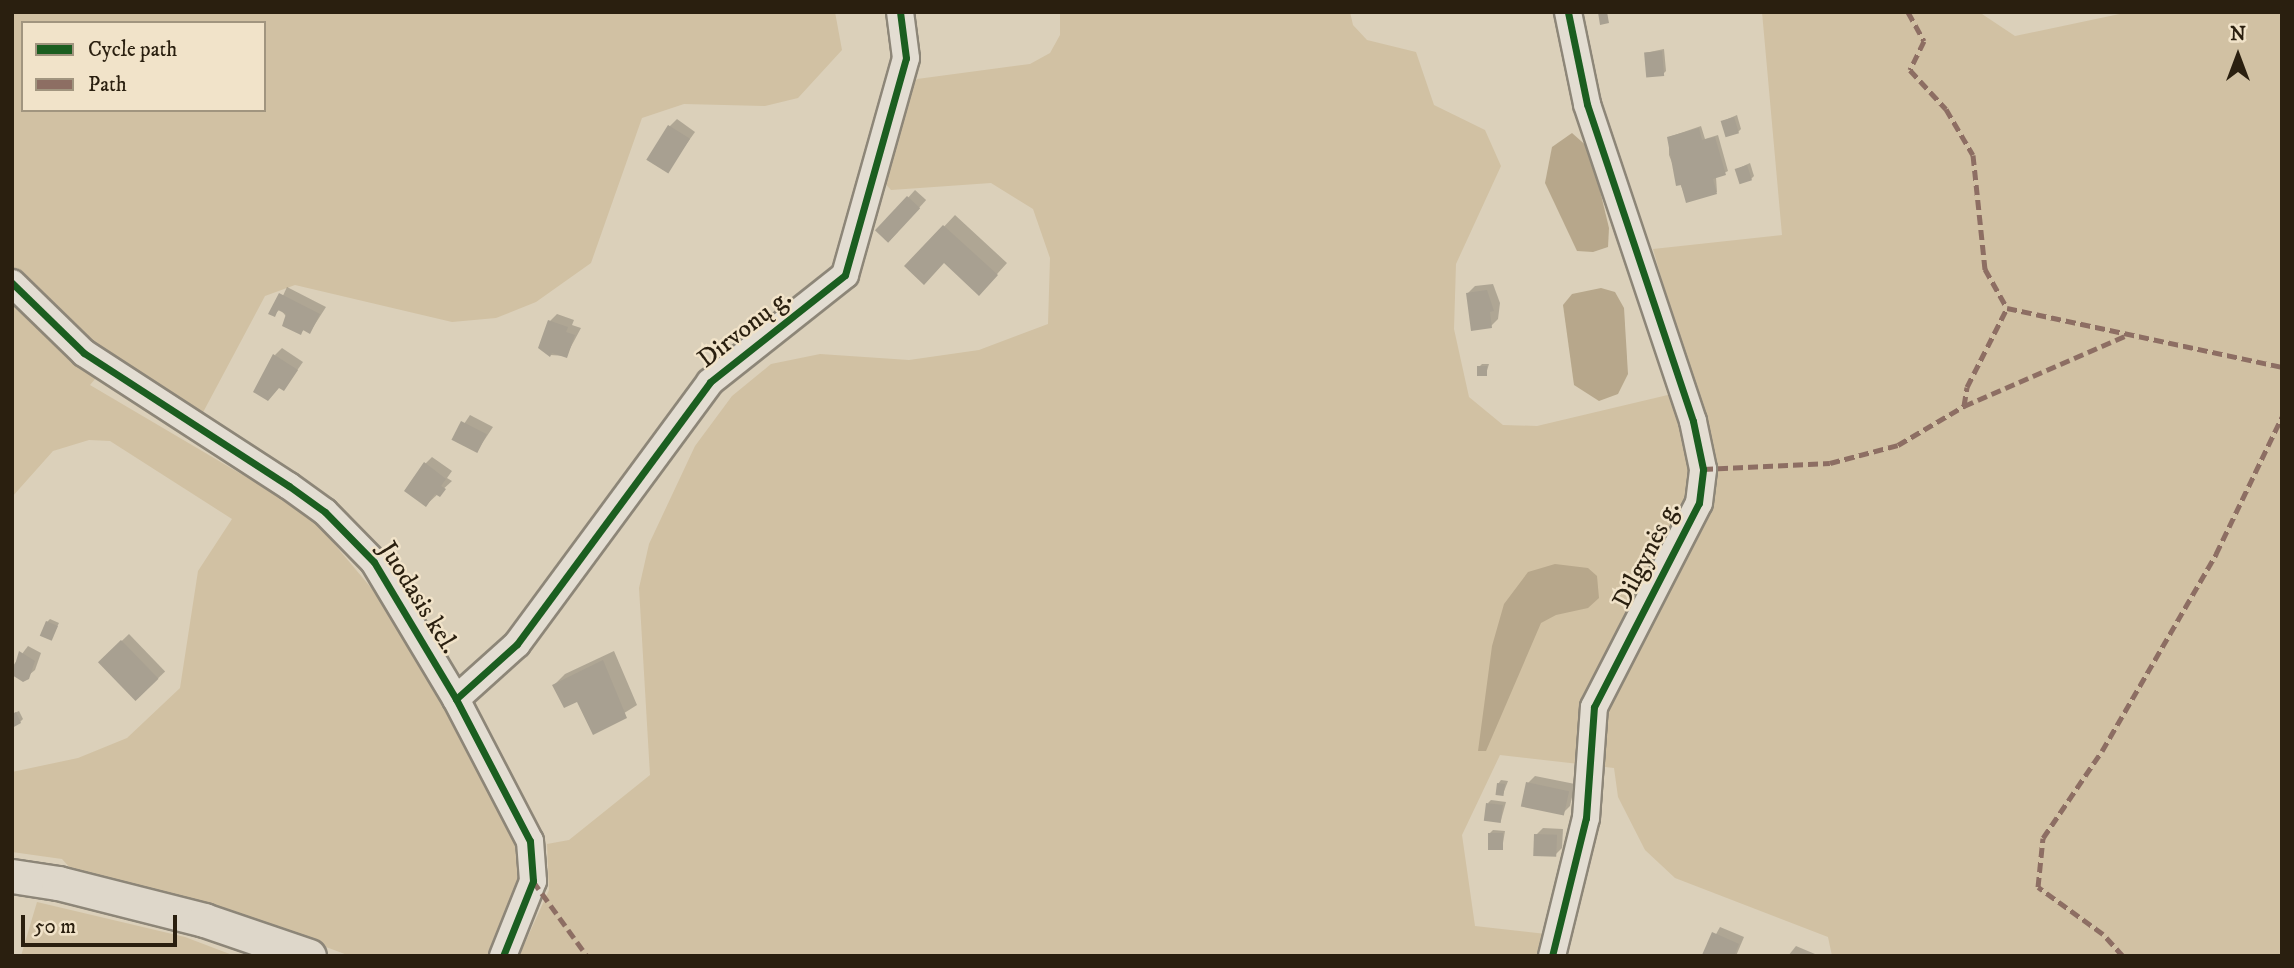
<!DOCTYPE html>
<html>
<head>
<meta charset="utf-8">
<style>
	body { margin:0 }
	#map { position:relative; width:2294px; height:968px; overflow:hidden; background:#dbd0ba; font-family:"IM FELL DW Pica",serif }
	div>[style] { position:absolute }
	.green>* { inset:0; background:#d1c1a3 }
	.water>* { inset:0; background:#b7a78b }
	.shadow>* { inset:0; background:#0003; transform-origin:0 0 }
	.building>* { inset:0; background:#a8a091; transform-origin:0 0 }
	.roads { filter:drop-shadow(2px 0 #8d8678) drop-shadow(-2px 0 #8d8678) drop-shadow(0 2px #8d8678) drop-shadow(0 -2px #8d8678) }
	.minor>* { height:26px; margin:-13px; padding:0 13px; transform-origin:13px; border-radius:13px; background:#e3ddd2 }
	.major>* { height:33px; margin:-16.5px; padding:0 16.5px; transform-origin:16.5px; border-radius:16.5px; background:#ded7ca }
	.quiet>* { height:5px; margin-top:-2.5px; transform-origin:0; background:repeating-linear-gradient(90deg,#8d6e63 0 10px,transparent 0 15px) }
	.cycleway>* { height:7px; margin:-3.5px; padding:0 3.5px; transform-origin:3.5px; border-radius:3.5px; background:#1b5e20 }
	span { translate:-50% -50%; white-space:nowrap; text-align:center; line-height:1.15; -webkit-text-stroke:5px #f1e3c9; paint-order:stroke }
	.street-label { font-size:26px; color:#2a1f0f }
	.frame { position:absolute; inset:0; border:14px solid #2a1f0f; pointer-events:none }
	.legend { position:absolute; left:21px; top:21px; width:245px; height:91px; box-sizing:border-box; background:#f1e3c9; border:2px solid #a1957f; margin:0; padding:9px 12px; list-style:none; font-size:21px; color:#2a1f0f }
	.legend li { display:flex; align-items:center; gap:14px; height:35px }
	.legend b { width:35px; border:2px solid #a1957f }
	.north { position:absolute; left:2203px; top:21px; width:70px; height:70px; -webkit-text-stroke:5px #f1e3c9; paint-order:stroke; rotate:0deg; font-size:19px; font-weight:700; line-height:28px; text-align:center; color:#2a1f0f }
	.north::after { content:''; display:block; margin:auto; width:24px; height:32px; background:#2a1f0f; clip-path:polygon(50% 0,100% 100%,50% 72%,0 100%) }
	.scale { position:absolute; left:21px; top:915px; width:156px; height:32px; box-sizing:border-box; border:4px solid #2a1f0f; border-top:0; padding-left:9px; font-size:21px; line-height:24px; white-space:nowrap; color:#2a1f0f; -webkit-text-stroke:5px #f1e3c9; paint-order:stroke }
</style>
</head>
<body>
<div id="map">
	<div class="green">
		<div style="clip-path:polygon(evenodd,12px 12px,835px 12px,842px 50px,798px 98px,765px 106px,684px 104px,642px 118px,591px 263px,536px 302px,496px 318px,452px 322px,295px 285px,265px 296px,200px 418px,111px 360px,90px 385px,309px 514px,378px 596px,502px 804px,520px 847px,520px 884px,515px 904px,488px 956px,350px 956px,262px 923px,73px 871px,62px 859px,12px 852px,12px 772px,78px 758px,127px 738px,180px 688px,198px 571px,232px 519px,110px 441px,89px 440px,53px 451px,12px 497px,12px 12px,23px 23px,264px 23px,264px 110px,23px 110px,23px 23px)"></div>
		<div style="clip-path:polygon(1060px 12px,1350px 12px,1353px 25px,1367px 40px,1416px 52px,1434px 105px,1485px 130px,1501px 166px,1456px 264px,1454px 329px,1469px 397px,1503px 425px,1537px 426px,1693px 389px,1653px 249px,1782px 235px,1762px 12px,1979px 12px,2015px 36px,2129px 12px,2282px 12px,2282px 956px,1832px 956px,1828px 937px,1675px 878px,1645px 850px,1618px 797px,1614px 768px,1500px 755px,1462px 835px,1475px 926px,1546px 934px,1537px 956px,519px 956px,549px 890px,547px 844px,569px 840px,650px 775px,639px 588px,649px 544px,695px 446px,732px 396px,771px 364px,820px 354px,909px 360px,979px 350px,1048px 324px,1050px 258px,1033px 209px,991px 183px,891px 190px,881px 179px,899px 98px,917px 79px,1030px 64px,1050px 53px,1060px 35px)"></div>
		<div style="clip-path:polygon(37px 902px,185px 937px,235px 956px,21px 956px)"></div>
	</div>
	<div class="water">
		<div style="clip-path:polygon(1572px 133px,1590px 149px,1609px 228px,1608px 247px,1593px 252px,1577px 251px,1545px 183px,1552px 147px)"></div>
		<div style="clip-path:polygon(1601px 288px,1615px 292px,1624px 308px,1628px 374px,1618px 394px,1599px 401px,1574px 385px,1563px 305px,1572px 294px)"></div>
		<div style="clip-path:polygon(1555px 564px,1588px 568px,1597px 576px,1599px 598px,1588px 608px,1556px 615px,1541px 623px,1486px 751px,1478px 751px,1492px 646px,1504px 604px,1528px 572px)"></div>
	</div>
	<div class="shadow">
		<div style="clip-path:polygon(1664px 49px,1666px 71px,1663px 74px,1645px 53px)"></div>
		<div style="clip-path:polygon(1737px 115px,1741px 129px,1738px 132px,1723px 121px)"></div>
		<div style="clip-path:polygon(677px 119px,695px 132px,667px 171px,670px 126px)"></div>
		<div style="clip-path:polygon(1701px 126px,1705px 139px,1718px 135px,1728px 171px,1716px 177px,1717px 192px,1687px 201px,1669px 155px,1669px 137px)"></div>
		<div style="clip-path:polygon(1750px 163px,1754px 176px,1751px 179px,1737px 169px)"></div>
		<div style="left:915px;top:190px;width:15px;height:54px;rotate:42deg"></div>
		<div style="clip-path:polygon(955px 215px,1007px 263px,989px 283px,945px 261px,907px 266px)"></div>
		<div style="clip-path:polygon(1493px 284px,1500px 303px,1498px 319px,1491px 326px,1468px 293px,1475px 286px)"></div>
		<div style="clip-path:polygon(287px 287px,326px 307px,310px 332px,305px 329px,300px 333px,280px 309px,274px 315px)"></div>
		<div style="clip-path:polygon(557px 314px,574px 320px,572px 325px,581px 328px,566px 356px,550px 355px,550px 321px)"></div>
		<div style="clip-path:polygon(282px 348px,303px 362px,284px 389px,275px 355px)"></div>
		<div style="clip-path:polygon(1482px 364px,1489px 364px,1486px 374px,1479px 367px)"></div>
		<div style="clip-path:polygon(470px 415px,493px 427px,477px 451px,454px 439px)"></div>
		<div style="clip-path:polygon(432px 457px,452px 471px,447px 478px,452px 481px,426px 505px,425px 464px)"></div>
		<div style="clip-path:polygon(50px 619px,59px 623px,53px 635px,47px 622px)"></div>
		<div style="left:129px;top:634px;width:52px;height:40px;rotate:46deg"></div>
		<div style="clip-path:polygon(28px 646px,41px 653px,35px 670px,23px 680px,12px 673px,12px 667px)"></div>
		<div style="clip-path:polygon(614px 651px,637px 705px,594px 732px,578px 700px,554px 685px,565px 674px)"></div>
		<div style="clip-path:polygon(19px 711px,23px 719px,20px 722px,12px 714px)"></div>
		<div style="clip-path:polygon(1535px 776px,1575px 784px,1570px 806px,1563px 813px,1528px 783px)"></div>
		<div style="clip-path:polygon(1501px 780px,1508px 781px,1503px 794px,1498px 784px)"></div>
		<div style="clip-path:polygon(1491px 800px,1506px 802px,1501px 820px,1488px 803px)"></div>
		<div style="clip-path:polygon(1543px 828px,1563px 829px,1562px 848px,1555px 855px,1536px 835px)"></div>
		<div style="clip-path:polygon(1493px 830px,1505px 831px,1502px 849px,1490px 833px)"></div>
		<div style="clip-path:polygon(1720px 927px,1744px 937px,1736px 956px,1705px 954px)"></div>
		<div style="clip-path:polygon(1796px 946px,1815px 954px,1814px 956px,1788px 956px)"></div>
	</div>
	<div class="building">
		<div style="clip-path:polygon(1598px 12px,1607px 12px,1609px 23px,1600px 25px)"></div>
		<div style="left:1662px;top:51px;width:25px;height:18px;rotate:85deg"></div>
		<div style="left:1734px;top:117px;width:17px;height:14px;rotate:73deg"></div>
		<div style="left:668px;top:125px;width:26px;height:41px;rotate:32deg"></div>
		<div style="clip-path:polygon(1699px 128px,1702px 140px,1715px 137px,1726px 175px,1713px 179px,1717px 194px,1686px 203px,1681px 185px,1676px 186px,1667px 137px)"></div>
		<div style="left:1747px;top:165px;width:16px;height:13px;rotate:72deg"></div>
		<div style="left:907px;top:196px;width:18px;height:47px;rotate:43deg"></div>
		<div style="clip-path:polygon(943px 225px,998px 275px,979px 296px,944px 263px,924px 285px,904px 266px)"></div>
		<div style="clip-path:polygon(1487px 290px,1494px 311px,1490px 312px,1492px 328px,1471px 331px,1466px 293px)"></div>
		<div style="clip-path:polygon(279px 293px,320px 314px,310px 334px,303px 330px,301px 335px,282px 326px,286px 314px,278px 310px,275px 317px,268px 314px)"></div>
		<div style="clip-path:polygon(548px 320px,568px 327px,566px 332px,575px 335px,567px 358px,552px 353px,550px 357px,538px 348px)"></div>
		<div style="clip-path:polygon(273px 354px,298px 370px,284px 391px,279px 388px,268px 401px,253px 392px)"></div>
		<div style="left:1477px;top:366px;width:10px;height:10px"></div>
		<div style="left:461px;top:421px;width:29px;height:21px;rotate:27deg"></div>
		<div style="clip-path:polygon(424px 462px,446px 479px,441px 486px,446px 489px,440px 497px,435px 494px,426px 507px,404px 491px)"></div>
		<div style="left:46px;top:621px;width:13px;height:16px;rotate:23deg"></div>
		<div style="left:121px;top:640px;width:54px;height:32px;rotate:46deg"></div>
		<div style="clip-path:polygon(19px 651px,35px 661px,29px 679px,23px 682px,12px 675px)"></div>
		<div style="clip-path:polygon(603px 660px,627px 718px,593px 735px,577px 702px,564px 708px,552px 685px)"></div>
		<div style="clip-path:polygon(16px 712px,21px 723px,12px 728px,12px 714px)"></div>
		<div style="left:1526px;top:782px;width:44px;height:25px;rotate:12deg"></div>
		<div style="left:1497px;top:783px;width:8px;height:12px;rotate:7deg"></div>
		<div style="left:1486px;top:803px;width:17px;height:18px;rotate:7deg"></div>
		<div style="left:1488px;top:833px;width:15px;height:17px"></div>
		<div style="left:1534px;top:834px;width:23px;height:22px;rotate:2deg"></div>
		<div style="clip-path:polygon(1712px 932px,1739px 944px,1734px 956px,1702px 955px)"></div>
	</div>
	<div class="roads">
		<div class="minor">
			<div style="left:12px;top:283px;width:100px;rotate:44.2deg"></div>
			<div style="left:84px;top:353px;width:244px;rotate:33deg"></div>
			<div style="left:289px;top:486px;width:44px;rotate:35.8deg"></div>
			<div style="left:325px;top:512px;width:70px;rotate:45.6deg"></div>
			<div style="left:374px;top:562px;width:160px;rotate:59.1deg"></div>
			<div style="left:456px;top:699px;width:160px;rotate:62.5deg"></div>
			<div style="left:530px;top:841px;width:40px;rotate:85.7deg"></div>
			<div style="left:533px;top:881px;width:81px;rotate:111.8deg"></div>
			<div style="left:456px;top:699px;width:82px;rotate:-42deg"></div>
			<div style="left:517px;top:644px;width:325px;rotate:-53.6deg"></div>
			<div style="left:710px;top:382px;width:172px;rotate:-38.4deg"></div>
			<div style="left:845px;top:275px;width:225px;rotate:-74.3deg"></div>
			<div style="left:906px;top:58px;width:46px;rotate:-97.4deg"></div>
			<div style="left:1552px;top:956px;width:142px;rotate:-76.2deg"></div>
			<div style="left:1586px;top:818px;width:111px;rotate:-85.9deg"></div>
			<div style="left:1594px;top:707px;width:229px;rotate:-62.8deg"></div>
			<div style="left:1699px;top:503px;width:34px;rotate:-83deg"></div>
			<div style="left:1703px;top:469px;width:49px;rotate:-101.8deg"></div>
			<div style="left:1693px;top:421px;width:334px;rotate:-108.5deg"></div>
			<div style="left:1587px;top:104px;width:94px;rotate:-101.7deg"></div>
		</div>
		<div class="major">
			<div style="left:12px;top:876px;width:47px;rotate:8.7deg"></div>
			<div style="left:58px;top:883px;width:151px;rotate:14.2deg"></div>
			<div style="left:204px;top:920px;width:111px;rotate:18.9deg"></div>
		</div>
	</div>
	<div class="quiet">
		<div style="left:1908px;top:12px;width:33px;rotate:61deg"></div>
		<div style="left:1924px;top:41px;width:32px;rotate:116deg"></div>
		<div style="left:1910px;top:70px;width:53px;rotate:47.3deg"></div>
		<div style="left:1946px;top:109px;width:53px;rotate:59.6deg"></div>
		<div style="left:1973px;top:155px;width:115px;rotate:84deg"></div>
		<div style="left:1985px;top:269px;width:45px;rotate:60.6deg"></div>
		<div style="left:2007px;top:308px;width:281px;rotate:12.1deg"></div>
		<div style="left:1964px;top:406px;width:19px;rotate:-81deg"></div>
		<div style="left:1967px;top:387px;width:89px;rotate:-63.1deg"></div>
		<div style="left:1703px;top:469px;width:127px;rotate:-2.7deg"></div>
		<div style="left:1830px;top:463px;width:70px;rotate:-14.8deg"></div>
		<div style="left:1898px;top:445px;width:77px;rotate:-30.6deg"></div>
		<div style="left:1964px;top:406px;width:178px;rotate:-23.5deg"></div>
		<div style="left:533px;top:881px;width:92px;rotate:54.2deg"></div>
		<div style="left:2123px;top:956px;width:30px;rotate:-132deg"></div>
		<div style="left:2103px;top:934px;width:80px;rotate:-144.1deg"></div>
		<div style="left:2038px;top:887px;width:49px;rotate:-84.2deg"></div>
		<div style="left:2043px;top:838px;width:105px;rotate:-55.9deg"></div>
		<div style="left:2102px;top:751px;width:228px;rotate:-59.9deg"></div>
		<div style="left:2216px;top:554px;width:152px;rotate:-64.3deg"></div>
	</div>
	<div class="cycleway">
		<div style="left:12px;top:283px;width:100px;rotate:44.2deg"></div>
		<div style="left:84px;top:353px;width:244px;rotate:33deg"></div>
		<div style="left:289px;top:486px;width:44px;rotate:35.8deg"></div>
		<div style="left:325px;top:512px;width:70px;rotate:45.6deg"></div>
		<div style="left:374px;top:562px;width:160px;rotate:59.1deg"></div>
		<div style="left:456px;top:699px;width:160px;rotate:62.5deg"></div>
		<div style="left:530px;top:841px;width:40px;rotate:85.7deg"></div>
		<div style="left:533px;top:881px;width:81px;rotate:111.8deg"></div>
		<div style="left:456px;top:699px;width:82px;rotate:-42deg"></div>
		<div style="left:517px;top:644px;width:325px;rotate:-53.6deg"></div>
		<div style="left:710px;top:382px;width:172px;rotate:-38.4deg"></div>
		<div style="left:845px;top:275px;width:225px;rotate:-74.3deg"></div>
		<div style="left:906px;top:58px;width:46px;rotate:-97.4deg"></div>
		<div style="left:1552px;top:956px;width:142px;rotate:-76.2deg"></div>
		<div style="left:1586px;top:818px;width:111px;rotate:-85.9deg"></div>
		<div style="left:1594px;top:707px;width:229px;rotate:-62.8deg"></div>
		<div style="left:1699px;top:503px;width:34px;rotate:-83deg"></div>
		<div style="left:1703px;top:469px;width:49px;rotate:-101.8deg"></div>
		<div style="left:1693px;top:421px;width:334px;rotate:-108.5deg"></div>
		<div style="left:1587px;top:104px;width:94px;rotate:-101.7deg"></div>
	</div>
	<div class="street-label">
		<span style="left:745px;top:329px;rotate:-38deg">Dirvonų g.</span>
		<span style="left:1647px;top:555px;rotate:-63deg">Dilgynės g.</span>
		<span style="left:418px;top:598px;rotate:58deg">Juodasis kel.</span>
	</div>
	<div class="frame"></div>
	<ul class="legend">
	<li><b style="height:9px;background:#1b5e20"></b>Cycle path</li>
	<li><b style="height:9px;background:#8d6e63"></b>Path</li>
	</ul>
	<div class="north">N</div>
	<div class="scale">50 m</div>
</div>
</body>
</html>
